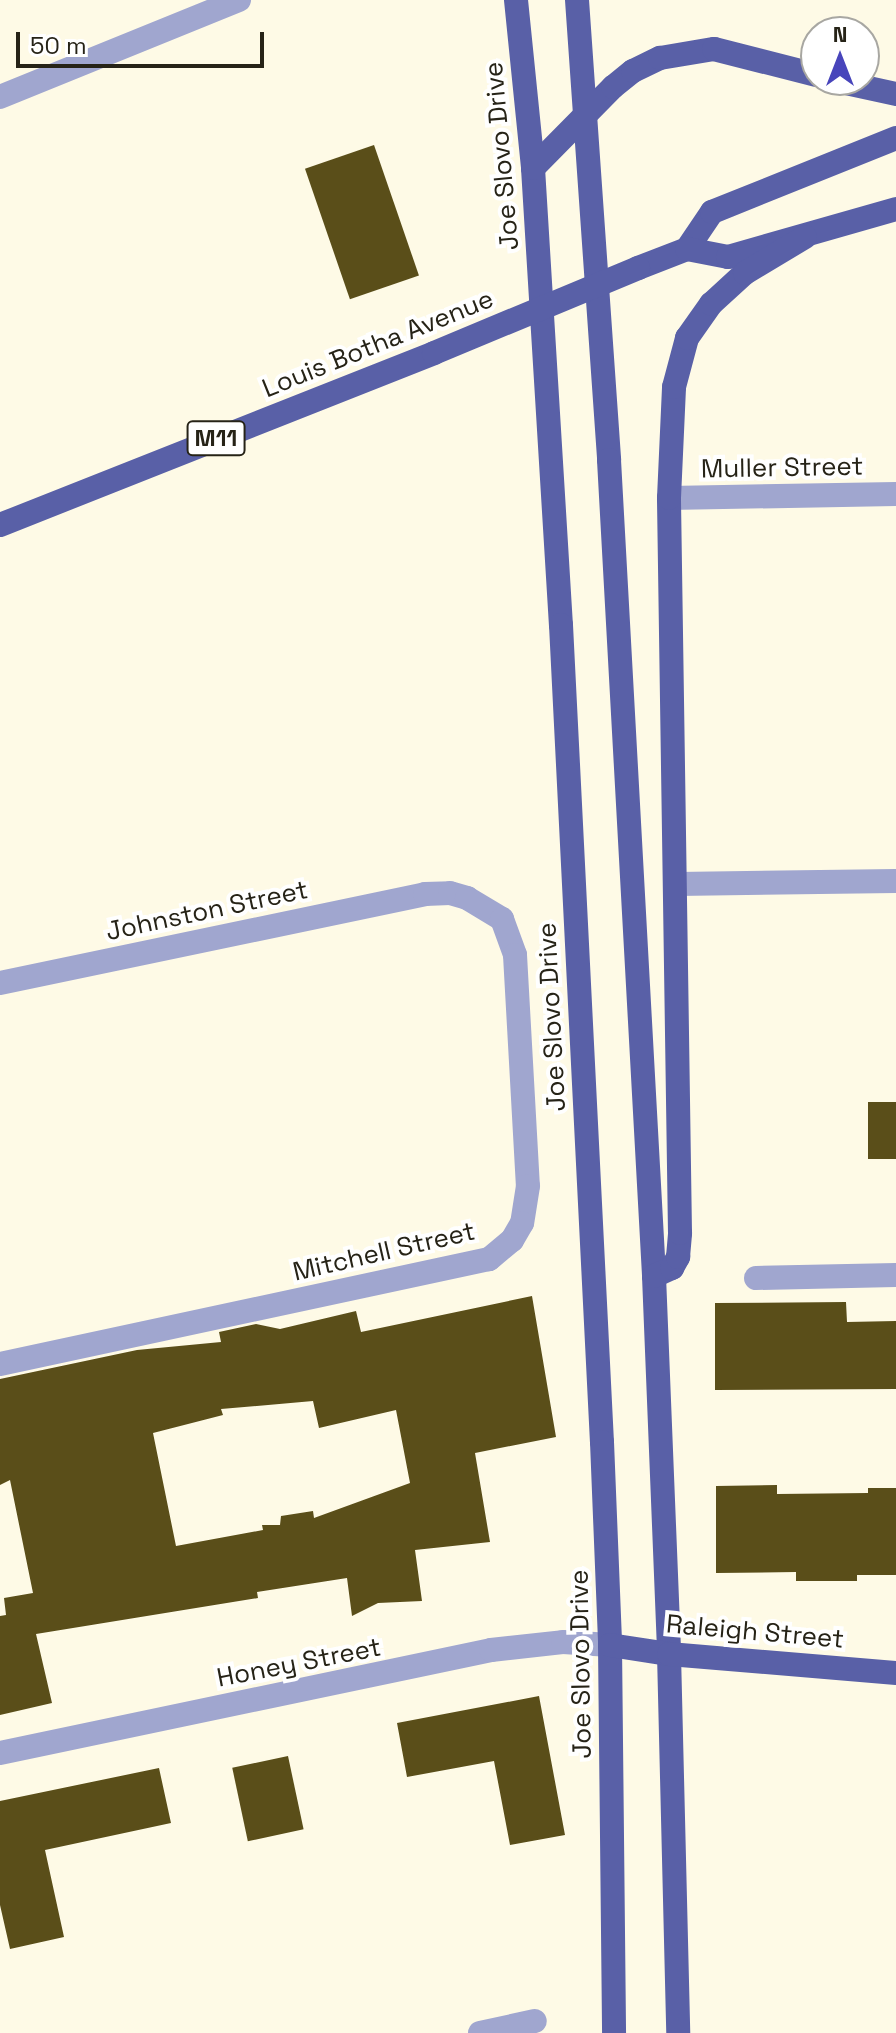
<!DOCTYPE html>
<html>
<head>
<meta charset="utf-8">
<style>
	body { margin:0 }
	#map { position:relative; width:896px; height:2033px; overflow:hidden; background:#fefae6; font-family:"Space Grotesk",sans-serif }
	div>[style] { position:absolute }
	.building>* { inset:0; background:#5a4e19; transform-origin:0 0 }
	.minor>* { height:24px; margin:-12px; padding:0 12px; transform-origin:12px; border-radius:12px; background:#a0a6cf }
	.major>* { height:24px; margin:-12px; padding:0 12px; transform-origin:12px; border-radius:12px; background:#5960a7 }
	.major-bridge>* { height:24px; margin:-12px; padding:0 12px; transform-origin:12px; border-radius:12px; background:#5960a7 }
	span { translate:-50% -50%; white-space:nowrap; text-align:center; line-height:1.15; -webkit-text-stroke:8px #fff; paint-order:stroke }
	.shield-label span { padding:2px 6px; background:#fff; border:2px solid; border-radius:6px; -webkit-text-stroke-width:0 }
	.shield-label { font-size:24px; color:#262317; font-weight:700 }
	.street-label { font-size:26px; color:#262317 }
	.north { position:absolute; left:800px; top:16px; width:80px; height:80px; box-sizing:border-box; background:#fff; border:2px solid #a8a7a2; border-radius:50%; rotate:0deg; font-size:22px; font-weight:700; line-height:32px; text-align:center; color:#262317 }
	.north::after { content:''; display:block; margin:auto; width:28px; height:36px; background:#4845bb; clip-path:polygon(50% 0,100% 100%,50% 72%,0 100%) }
	.scale { position:absolute; left:16px; top:32px; width:248px; height:36px; box-sizing:border-box; border:4px solid #262317; border-top:0; padding-left:10px; font-size:24px; line-height:28px; white-space:nowrap; color:#262317; -webkit-text-stroke:6px #fff; paint-order:stroke }
</style>
</head>
<body>
<div id="map">
	<div class="building">
		<div style="left:374px;top:145px;width:138px;height:73px;rotate:71deg"></div>
		<div style="left:868px;top:1102px;width:28px;height:57px"></div>
		<div style="clip-path:polygon(evenodd,532px 1296px,556px 1437px,475px 1453px,490px 1542px,415px 1550px,422px 1601px,378px 1603px,352px 1616px,347px 1578px,257px 1592px,258px 1598px,36px 1634px,52px 1703px,0 1715px,0 1616px,6px 1615px,4px 1598px,33px 1593px,10px 1480px,0 1485px,0 1379px,137px 1350px,221px 1342px,219px 1332px,256px 1324px,280px 1329px,356px 1311px,361px 1332px,532px 1296px,313px 1401px,319px 1428px,396px 1410px,410px 1483px,314px 1518px,313px 1511px,281px 1516px,280px 1525px,262px 1525px,263px 1530px,176px 1546px,153px 1433px,223px 1415px,221px 1409px,313px 1401px)"></div>
		<div style="clip-path:polygon(846px 1302px,847px 1322px,896px 1321px,896px 1389px,715px 1390px,715px 1303px)"></div>
		<div style="clip-path:polygon(777px 1485px,777px 1494px,868px 1493px,868px 1488px,896px 1488px,896px 1575px,857px 1575px,857px 1581px,796px 1581px,796px 1572px,716px 1573px,716px 1486px)"></div>
		<div style="clip-path:polygon(539px 1696px,565px 1835px,510px 1845px,494px 1761px,407px 1777px,397px 1723px)"></div>
		<div style="left:288px;top:1756px;width:75px;height:57px;rotate:78deg"></div>
		<div style="clip-path:polygon(159px 1768px,171px 1823px,45px 1850px,64px 1937px,10px 1949px,0 1905px,0 1801px)"></div>
	</div>
	<div class="minor">
		<div style="left:0;top:97px;width:258px;rotate:-22.1deg"></div>
		<div style="left:669px;top:498px;width:227px;rotate:-1deg"></div>
		<div style="left:677px;top:884px;width:219px;rotate:-0.8deg"></div>
		<div style="left:0;top:983px;width:434px;rotate:-11.8deg"></div>
		<div style="left:425px;top:894px;width:25px;rotate:-2deg"></div>
		<div style="left:450px;top:893px;width:18px;rotate:16deg"></div>
		<div style="left:467px;top:898px;width:41px;rotate:31deg"></div>
		<div style="left:502px;top:919px;width:38px;rotate:70deg"></div>
		<div style="left:515px;top:955px;width:231px;rotate:86.8deg"></div>
		<div style="left:528px;top:1186px;width:37px;rotate:99deg"></div>
		<div style="left:522px;top:1223px;width:20px;rotate:120deg"></div>
		<div style="left:512px;top:1240px;width:30px;rotate:140deg"></div>
		<div style="left:489px;top:1259px;width:500px;rotate:167.88deg"></div>
		<div style="left:756px;top:1278px;width:140px;rotate:-1.2deg"></div>
		<div style="left:0;top:1753px;width:502px;rotate:-11.85deg"></div>
		<div style="left:491px;top:1650px;width:72px;rotate:-6.3deg"></div>
		<div style="left:563px;top:1642px;width:47px;rotate:3.7deg"></div>
		<div style="left:480px;top:2033px;width:56px;rotate:-12.3deg"></div>
	</div>
	<div class="major">
		<div style="left:516px;top:0;width:169px;rotate:84.2deg"></div>
		<div style="left:533px;top:168px;width:458px;rotate:86.5deg"></div>
		<div style="left:561px;top:625px;width:818px;rotate:87.13deg"></div>
		<div style="left:602px;top:1442px;width:203px;rotate:87.7deg"></div>
		<div style="left:610px;top:1645px;width:388px;rotate:89.4deg"></div>
		<div style="left:577px;top:0;width:461px;rotate:86deg"></div>
		<div style="left:609px;top:460px;width:817px;rotate:86.84deg"></div>
		<div style="left:654px;top:1276px;width:378px;rotate:87.7deg"></div>
		<div style="left:669px;top:1654px;width:379px;rotate:88.6deg"></div>
		<div style="left:832px;top:80px;width:66px;rotate:12.3deg"></div>
		<div style="left:533px;top:168px;width:114px;rotate:-45.4deg"></div>
		<div style="left:613px;top:87px;width:26px;rotate:-39deg"></div>
		<div style="left:633px;top:71px;width:30px;rotate:-26deg"></div>
		<div style="left:660px;top:58px;width:55px;rotate:-9.5deg"></div>
		<div style="left:714px;top:49px;width:105px;rotate:14.3deg"></div>
		<div style="left:687px;top:249px;width:45px;rotate:-56deg"></div>
		<div style="left:712px;top:212px;width:198px;rotate:-21.9deg"></div>
		<div style="left:638px;top:268px;width:53px;rotate:-21.2deg"></div>
		<div style="left:687px;top:249px;width:42px;rotate:11deg"></div>
		<div style="left:728px;top:257px;width:175px;rotate:-15.9deg"></div>
		<div style="left:0;top:525px;width:467px;rotate:-21.6deg"></div>
		<div style="left:654px;top:1276px;width:20px;rotate:-24deg"></div>
		<div style="left:672px;top:1268px;width:13px;rotate:-61deg"></div>
		<div style="left:678px;top:1257px;width:24px;rotate:-85deg"></div>
		<div style="left:680px;top:1233px;width:735px;rotate:-90.86deg"></div>
		<div style="left:669px;top:498px;width:111px;rotate:-87.4deg"></div>
		<div style="left:674px;top:387px;width:51px;rotate:-75.1deg"></div>
		<div style="left:687px;top:338px;width:42px;rotate:-54.8deg"></div>
		<div style="left:711px;top:304px;width:46px;rotate:-42.4deg"></div>
		<div style="left:745px;top:273px;width:70px;rotate:-31deg"></div>
		<div style="left:610px;top:1645px;width:60px;rotate:8.7deg"></div>
		<div style="left:669px;top:1654px;width:228px;rotate:4.8deg"></div>
	</div>
	<div class="major-bridge">
		<div style="left:434px;top:353px;width:221px;rotate:-22.6deg"></div>
	</div>
	<div class="shield-label">
		<span style="left:216px;top:438px">M11</span>
	</div>
	<div class="street-label">
		<span style="left:502px;top:156px;rotate:-95deg">Joe Slovo Drive</span>
		<span style="left:378px;top:344px;rotate:-22deg">Louis Botha Avenue</span>
		<span style="left:782px;top:468px;rotate:-1deg">Muller Street</span>
		<span style="left:207px;top:911px;rotate:-12deg">Johnston Street</span>
		<span style="left:552px;top:1017px;rotate:-93deg">Joe Slovo Drive</span>
		<span style="left:384px;top:1252px;rotate:-13deg">Mitchell Street</span>
		<span style="left:755px;top:1632px;rotate:5deg">Raleigh Street</span>
		<span style="left:299px;top:1663px;rotate:-11deg">Honey Street</span>
		<span style="left:581px;top:1664px;rotate:-91deg">Joe Slovo Drive</span>
	</div>
	<div class="north">N</div>
	<div class="scale">50 m</div>
</div>
</body>
</html>
